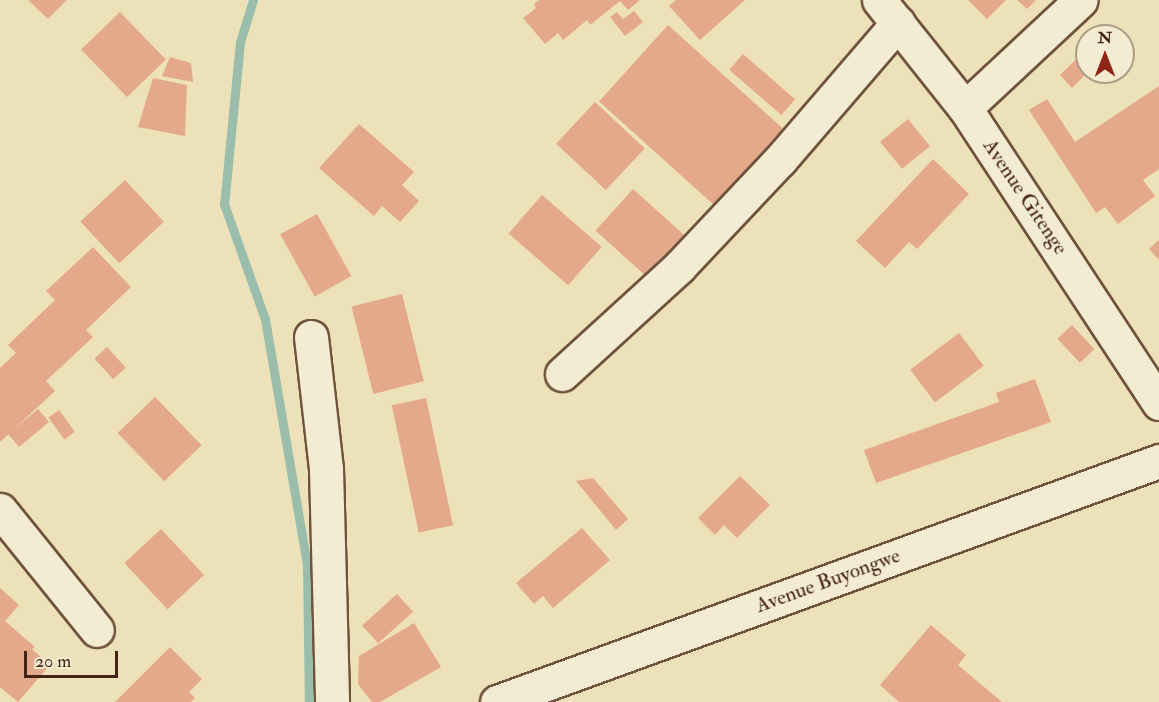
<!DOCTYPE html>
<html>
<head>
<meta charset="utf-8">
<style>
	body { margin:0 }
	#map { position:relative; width:1159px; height:702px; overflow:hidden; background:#ede1b9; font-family:"IM FELL Double Pica",serif }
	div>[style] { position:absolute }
	.stream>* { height:9px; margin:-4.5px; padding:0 4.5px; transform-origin:4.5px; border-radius:4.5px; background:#9abeab }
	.building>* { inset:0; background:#e4a88b; transform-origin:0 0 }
	.roads { filter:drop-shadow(2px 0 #6f533c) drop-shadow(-2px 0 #6f533c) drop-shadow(0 2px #6f533c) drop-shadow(0 -2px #6f533c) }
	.minor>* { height:33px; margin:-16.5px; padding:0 16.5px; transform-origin:16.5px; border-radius:16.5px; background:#f3ecd2 }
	span { translate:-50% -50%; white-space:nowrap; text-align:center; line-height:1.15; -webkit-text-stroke:6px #f3ecd2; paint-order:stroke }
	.street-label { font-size:21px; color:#452413 }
	.north { position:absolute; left:1075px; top:24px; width:60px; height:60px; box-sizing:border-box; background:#f3ecd2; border:2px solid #ad9c86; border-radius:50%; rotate:0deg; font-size:16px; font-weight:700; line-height:24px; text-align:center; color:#452413 }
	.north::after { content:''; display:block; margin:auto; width:21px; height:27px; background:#8f2418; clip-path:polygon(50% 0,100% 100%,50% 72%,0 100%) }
	.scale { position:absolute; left:24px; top:651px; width:94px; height:27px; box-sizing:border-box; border:3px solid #452413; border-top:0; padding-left:8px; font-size:18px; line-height:21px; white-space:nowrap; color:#452413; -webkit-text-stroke:4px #f3ecd2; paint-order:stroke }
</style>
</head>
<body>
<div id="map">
	<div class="stream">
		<div style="left:253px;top:0;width:44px;rotate:107.2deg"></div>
		<div style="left:240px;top:42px;width:163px;rotate:95.6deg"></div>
		<div style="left:224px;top:204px;width:122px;rotate:70.4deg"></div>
		<div style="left:265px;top:319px;width:250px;rotate:80.3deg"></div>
		<div style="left:307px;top:565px;width:137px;rotate:89.2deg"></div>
	</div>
	<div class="building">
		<div style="clip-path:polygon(28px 0,67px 0,48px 19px)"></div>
		<div style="clip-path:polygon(539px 0,640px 0,628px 10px,620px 1px,590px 25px,587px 20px,563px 40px,558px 33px,545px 44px,523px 18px,536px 8px,534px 4px)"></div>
		<div style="clip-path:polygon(676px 0,745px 0,700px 40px,669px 6px)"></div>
		<div style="clip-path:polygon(968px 0,1006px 0,987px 19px)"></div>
		<div style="clip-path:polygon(1017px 0,1036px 0,1027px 9px)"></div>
		<div style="clip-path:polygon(634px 11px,643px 22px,625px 36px,610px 17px,617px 12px,623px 19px)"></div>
		<div style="left:120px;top:12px;width:66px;height:54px;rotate:46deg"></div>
		<div style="left:668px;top:25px;width:162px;height:103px;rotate:42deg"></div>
		<div style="clip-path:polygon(1087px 49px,1087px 73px,1072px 88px,1060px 75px)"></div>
		<div style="left:743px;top:54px;width:69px;height:21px;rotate:41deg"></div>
		<div style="clip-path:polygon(170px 57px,191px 63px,193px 82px,162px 76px)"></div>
		<div style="clip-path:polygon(153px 78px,187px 85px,185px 136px,138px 127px)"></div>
		<div style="clip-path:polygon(1159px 86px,1159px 169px,1143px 180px,1155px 196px,1118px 224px,1105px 207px,1096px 213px,1029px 110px,1047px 99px,1075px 142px)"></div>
		<div style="left:595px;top:102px;width:68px;height:57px;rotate:43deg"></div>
		<div style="left:908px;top:119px;width:35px;height:36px;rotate:51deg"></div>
		<div style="clip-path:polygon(359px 124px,414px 172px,402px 185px,419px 201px,400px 222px,382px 206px,374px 216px,319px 168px)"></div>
		<div style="clip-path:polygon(933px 159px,969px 194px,917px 249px,909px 242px,885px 268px,856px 241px)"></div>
		<div style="left:125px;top:180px;width:57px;height:61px;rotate:47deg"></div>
		<div style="left:633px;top:189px;width:79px;height:56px;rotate:42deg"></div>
		<div style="left:542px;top:195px;width:79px;height:51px;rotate:41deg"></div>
		<div style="left:317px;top:214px;width:71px;height:42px;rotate:61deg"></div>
		<div style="clip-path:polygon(1159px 240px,1159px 260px,1149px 249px)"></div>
		<div style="clip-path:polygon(93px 247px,131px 287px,86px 330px,93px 337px,46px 381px,55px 391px,0 442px,0 368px,16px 353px,8px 345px,55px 300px,46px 291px)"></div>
		<div style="left:402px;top:294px;width:90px;height:52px;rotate:76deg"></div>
		<div style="left:1072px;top:325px;width:33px;height:20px;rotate:47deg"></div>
		<div style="left:959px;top:333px;width:41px;height:61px;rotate:53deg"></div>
		<div style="left:107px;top:347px;width:28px;height:17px;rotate:48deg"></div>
		<div style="clip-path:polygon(1035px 379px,1051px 422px,876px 483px,864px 450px,999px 402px,996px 393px)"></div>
		<div style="left:155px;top:397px;width:67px;height:52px;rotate:46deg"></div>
		<div style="left:426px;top:398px;width:130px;height:35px;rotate:78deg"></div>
		<div style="left:38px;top:409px;width:17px;height:39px;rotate:50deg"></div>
		<div style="left:59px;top:410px;width:27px;height:13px;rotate:54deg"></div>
		<div style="clip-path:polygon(740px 476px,770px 505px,737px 538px,724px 525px,715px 535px,698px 518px)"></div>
		<div style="clip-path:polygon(593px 478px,628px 519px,616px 530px,576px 481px)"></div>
		<div style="clip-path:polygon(582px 528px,610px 560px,553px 608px,543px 596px,534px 604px,516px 583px)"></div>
		<div style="left:161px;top:529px;width:63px;height:50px;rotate:47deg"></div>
		<div style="clip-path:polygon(0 588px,19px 605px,5px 621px,35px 647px,32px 649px,50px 665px,18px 702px,0 687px)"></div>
		<div style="left:397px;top:594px;width:24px;height:47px;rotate:48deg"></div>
		<div style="clip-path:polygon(414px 623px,441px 667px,380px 702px,372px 702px,358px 684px,359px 656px)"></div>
		<div style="clip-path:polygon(931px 625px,966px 655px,958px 665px,1002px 702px,899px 702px,880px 685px)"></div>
		<div style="clip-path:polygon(170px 647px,202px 679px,189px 692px,195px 698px,191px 702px,115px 702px)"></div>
	</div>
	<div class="roads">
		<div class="minor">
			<div style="left:879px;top:0;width:138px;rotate:51.5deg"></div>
			<div style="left:965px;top:108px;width:353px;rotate:56.7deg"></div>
			<div style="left:965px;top:108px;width:158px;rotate:-43deg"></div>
			<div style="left:311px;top:337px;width:133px;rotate:83.5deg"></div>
			<div style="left:326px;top:469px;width:233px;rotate:88.5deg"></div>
			<div style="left:562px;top:374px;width:159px;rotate:-42.4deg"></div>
			<div style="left:679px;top:267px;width:147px;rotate:-46.7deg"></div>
			<div style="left:780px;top:160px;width:181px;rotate:-49.3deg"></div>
			<div style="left:0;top:510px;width:154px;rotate:51.1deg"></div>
			<div style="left:497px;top:702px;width:705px;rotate:-20deg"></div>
		</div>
	</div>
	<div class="street-label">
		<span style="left:1025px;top:197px;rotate:56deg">Avenue Gitenge</span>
		<span style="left:828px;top:581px;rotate:-20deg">Avenue Buyongwe</span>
	</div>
	<div class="north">N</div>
	<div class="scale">20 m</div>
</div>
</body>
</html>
